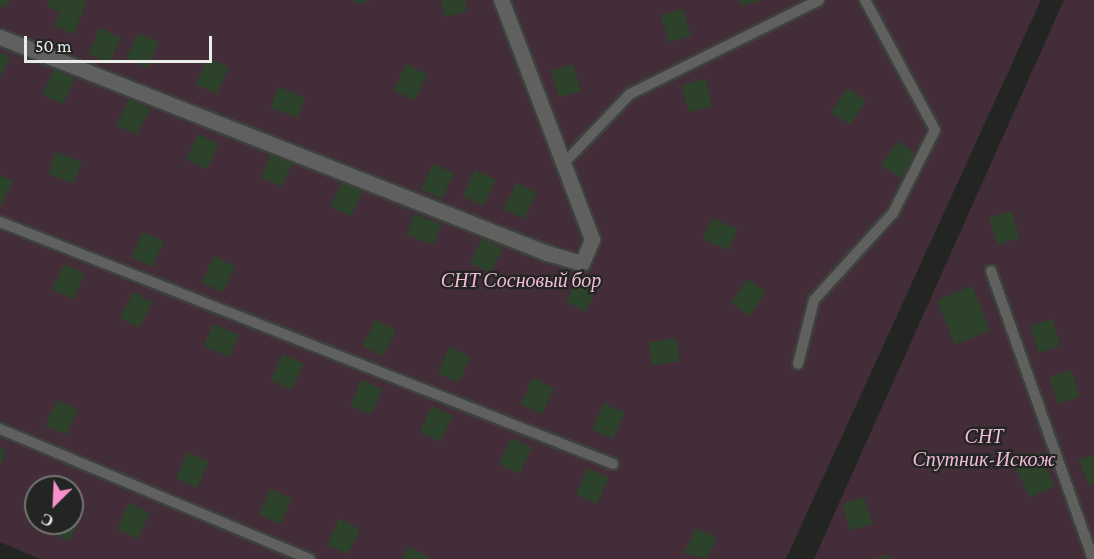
<!DOCTYPE html>
<html>
<head>
<meta charset="utf-8">
<style>
	body { margin:0 }
	#map { position:relative; width:1094px; height:559px; overflow:hidden; background:#222522; font-family:"Crimson Pro",serif }
	div>[style] { position:absolute }
	.green>* { inset:0; background:#422d38 }
	.building>* { inset:0; background:#2c422a; transform-origin:0 0 }
	.roads { filter:drop-shadow(2px 0 #3e413e) drop-shadow(-2px 0 #3e413e) drop-shadow(0 2px #3e413e) drop-shadow(0 -2px #3e413e) }
	.service>* { height:10px; margin:-5px; padding:0 5px; transform-origin:5px; border-radius:5px; background:#60615f }
	.minor>* { height:15px; margin:-7.5px; padding:0 7.5px; transform-origin:7.5px; border-radius:7.5px; background:#60615f }
	span { translate:-50% -50%; white-space:nowrap; text-align:center; line-height:1.15; -webkit-text-stroke:4.5px #222522; paint-order:stroke }
	.park-label { font-size:20px; color:#f5bada; font-style:italic }
	.north { position:absolute; left:24px; top:475px; width:60px; height:60px; box-sizing:border-box; background:#222522; border:2px solid #727572; border-radius:50%; rotate:204deg; font-size:16px; font-weight:700; line-height:24px; text-align:center; color:#eaece9 }
	.north::after { content:''; display:block; margin:auto; width:21px; height:27px; background:#f890cc; clip-path:polygon(50% 0,100% 100%,50% 72%,0 100%) }
	.scale { position:absolute; left:24px; top:36px; width:188px; height:27px; box-sizing:border-box; border:3px solid #eaece9; border-top:0; padding-left:8px; font-size:18px; line-height:21px; white-space:nowrap; color:#eaece9; -webkit-text-stroke:4px #222522; paint-order:stroke }
</style>
</head>
<body>
<div id="map">
	<div class="green">
		<div style="clip-path:polygon(evenodd,0 0,1041px 0,786px 559px,40px 559px,0 542px,0 0,36px 487px,72px 487px,72px 523px,36px 523px,36px 487px)"></div>
		<div style="clip-path:polygon(1064px 0,1094px 0,1094px 559px,814px 559px)"></div>
	</div>
	<div class="building">
		<div style="clip-path:polygon(0 0,9px 0,7px 8px,0 6px)"></div>
		<div style="clip-path:polygon(50px 0,87px 0,74px 34px,54px 26px,60px 12px,47px 7px)"></div>
		<div style="clip-path:polygon(354px 0,369px 0,369px 1px,355px 4px)"></div>
		<div style="clip-path:polygon(441px 0,465px 0,467px 11px,445px 17px)"></div>
		<div style="clip-path:polygon(739px 0,758px 0,759px 1px,741px 6px)"></div>
		<div style="left:683px;top:9px;width:28px;height:23px;rotate:73deg"></div>
		<div style="left:100px;top:28px;width:23px;height:28px;rotate:25deg"></div>
		<div style="left:138px;top:33px;width:23px;height:28px;rotate:25deg"></div>
		<div style="clip-path:polygon(0 52px,10px 57px,0 78px)"></div>
		<div style="left:208px;top:58px;width:23px;height:29px;rotate:25deg"></div>
		<div style="left:406px;top:64px;width:23px;height:29px;rotate:25deg"></div>
		<div style="left:573px;top:64px;width:28px;height:23px;rotate:73deg"></div>
		<div style="left:54px;top:69px;width:23px;height:28px;rotate:25deg"></div>
		<div style="left:705px;top:79px;width:28px;height:24px;rotate:75deg"></div>
		<div style="left:278px;top:87px;width:29px;height:22px;rotate:20deg"></div>
		<div style="left:847px;top:88px;width:23px;height:29px;rotate:34deg"></div>
		<div style="left:129px;top:99px;width:23px;height:29px;rotate:25deg"></div>
		<div style="left:198px;top:134px;width:23px;height:28px;rotate:25deg"></div>
		<div style="left:898px;top:141px;width:24px;height:29px;rotate:36deg"></div>
		<div style="left:56px;top:152px;width:28px;height:23px;rotate:21deg"></div>
		<div style="left:272px;top:152px;width:23px;height:28px;rotate:23deg"></div>
		<div style="left:433px;top:164px;width:23px;height:28px;rotate:25deg"></div>
		<div style="left:475px;top:170px;width:23px;height:29px;rotate:25deg"></div>
		<div style="clip-path:polygon(0 175px,13px 181px,0 207px)"></div>
		<div style="left:342px;top:181px;width:23px;height:28px;rotate:25deg"></div>
		<div style="left:516px;top:183px;width:23px;height:29px;rotate:25deg"></div>
		<div style="left:1011px;top:211px;width:28px;height:23px;rotate:72deg"></div>
		<div style="left:414px;top:214px;width:29px;height:22px;rotate:20deg"></div>
		<div style="left:712px;top:218px;width:28px;height:23px;rotate:23deg"></div>
		<div style="left:143px;top:232px;width:23px;height:28px;rotate:25deg"></div>
		<div style="left:482px;top:238px;width:23px;height:28px;rotate:25deg"></div>
		<div style="left:214px;top:256px;width:23px;height:29px;rotate:25deg"></div>
		<div style="left:64px;top:264px;width:23px;height:28px;rotate:25deg"></div>
		<div style="left:579px;top:276px;width:22px;height:29px;rotate:27deg"></div>
		<div style="left:747px;top:279px;width:23px;height:29px;rotate:34deg"></div>
		<div style="left:972px;top:286px;width:48px;height:38px;rotate:68deg"></div>
		<div style="left:133px;top:292px;width:22px;height:29px;rotate:27deg"></div>
		<div style="left:1052px;top:319px;width:28px;height:23px;rotate:72deg"></div>
		<div style="left:375px;top:320px;width:23px;height:29px;rotate:25deg"></div>
		<div style="left:213px;top:324px;width:28px;height:24px;rotate:23deg"></div>
		<div style="left:676px;top:338px;width:23px;height:28px;rotate:80deg"></div>
		<div style="left:450px;top:347px;width:23px;height:29px;rotate:25deg"></div>
		<div style="left:283px;top:354px;width:23px;height:29px;rotate:25deg"></div>
		<div style="left:1071px;top:370px;width:28px;height:23px;rotate:72deg"></div>
		<div style="left:533px;top:378px;width:23px;height:29px;rotate:25deg"></div>
		<div style="left:361px;top:380px;width:23px;height:28px;rotate:23deg"></div>
		<div style="left:57px;top:400px;width:23px;height:28px;rotate:25deg"></div>
		<div style="left:604px;top:403px;width:23px;height:29px;rotate:25deg"></div>
		<div style="left:432px;top:406px;width:23px;height:29px;rotate:25deg"></div>
		<div style="left:511px;top:438px;width:23px;height:29px;rotate:25deg"></div>
		<div style="clip-path:polygon(0 448px,6px 451px,0 465px)"></div>
		<div style="left:188px;top:452px;width:23px;height:29px;rotate:25deg"></div>
		<div style="left:1039px;top:452px;width:37px;height:28px;rotate:64deg"></div>
		<div style="clip-path:polygon(1094px 454px,1094px 484px,1089px 486px,1079px 460px)"></div>
		<div style="left:588px;top:468px;width:23px;height:29px;rotate:25deg"></div>
		<div style="left:271px;top:489px;width:23px;height:28px;rotate:25deg"></div>
		<div style="left:864px;top:497px;width:28px;height:23px;rotate:73deg"></div>
		<div style="left:129px;top:503px;width:23px;height:29px;rotate:25deg"></div>
		<div style="clip-path:polygon(72px 511px,81px 515px,69px 541px,48px 531px,52px 523px,72px 523px)"></div>
		<div style="left:339px;top:519px;width:23px;height:28px;rotate:25deg"></div>
		<div style="clip-path:polygon(696px 528px,717px 538px,707px 559px,684px 553px)"></div>
		<div style="clip-path:polygon(408px 547px,428px 556px,427px 559px,402px 559px)"></div>
		<div style="clip-path:polygon(888px 554px,890px 559px,875px 559px)"></div>
	</div>
	<div class="roads">
		<div class="service">
			<div style="left:564px;top:163px;width:95px;rotate:-46.3deg"></div>
			<div style="left:630px;top:94px;width:211px;rotate:-26.4deg"></div>
			<div style="left:0;top:222px;width:659px;rotate:21.54deg"></div>
			<div style="left:991px;top:271px;width:306px;rotate:70.5deg"></div>
			<div style="left:798px;top:364px;width:66px;rotate:-76deg"></div>
			<div style="left:814px;top:300px;width:118px;rotate:-47.8deg"></div>
			<div style="left:893px;top:213px;width:93px;rotate:-63.2deg"></div>
			<div style="left:935px;top:130px;width:148px;rotate:-118.3deg"></div>
			<div style="left:0;top:429px;width:336px;rotate:22.8deg"></div>
		</div>
		<div class="minor">
			<div style="left:0;top:37px;width:588px;rotate:21.55deg"></div>
			<div style="left:547px;top:253px;width:36px;rotate:16deg"></div>
			<div style="left:582px;top:263px;width:26px;rotate:-67deg"></div>
			<div style="left:592px;top:239px;width:256px;rotate:-110.8deg"></div>
		</div>
	</div>
	<div class="park-label">
		<span style="left:521px;top:280px">СНТ Сосновый бор</span>
		<span style="left:984px;top:448px">СНТ<br>Спутник-Искож</span>
	</div>
	<div class="north">С</div>
	<div class="scale">50 m</div>
</div>
</body>
</html>
